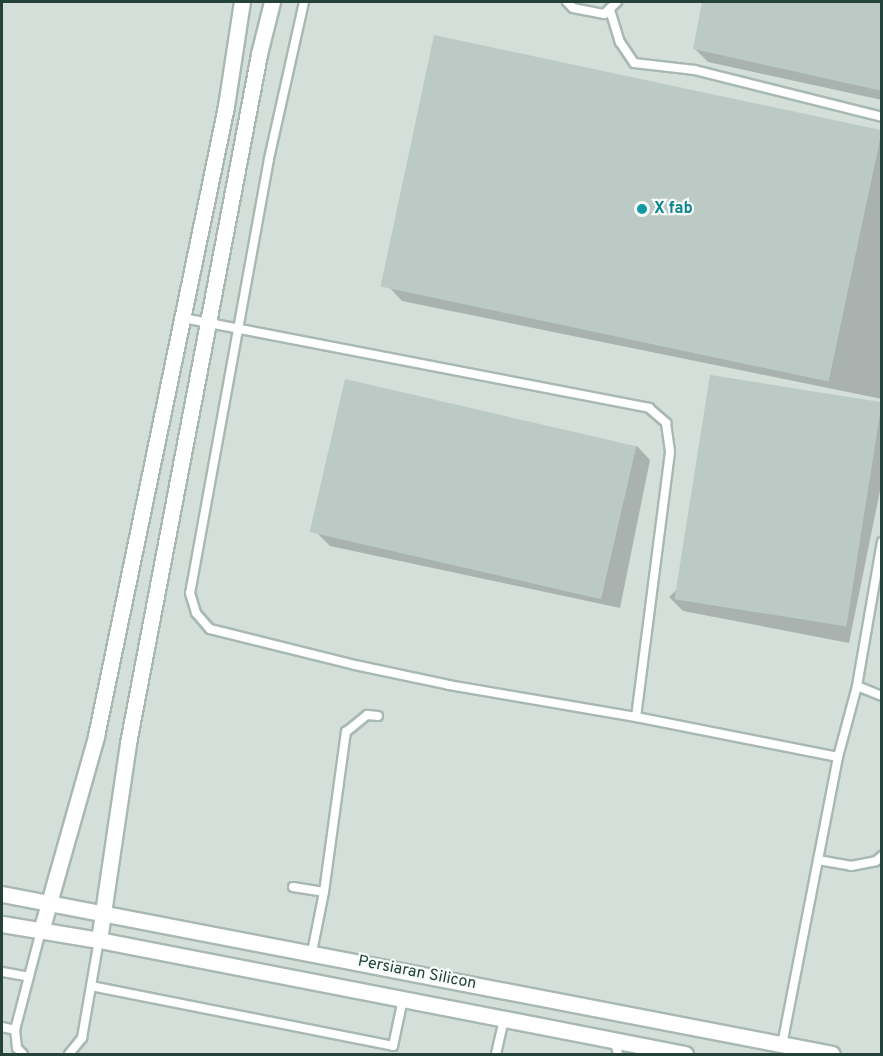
<!DOCTYPE html>
<html>
<head>
<meta charset="utf-8">
<style>
	body { margin:0 }
	#map { position:relative; width:883px; height:1056px; overflow:hidden; background:#e6efeb; font-family:Overpass,sans-serif }
	div>[style] { position:absolute }
	.built>* { inset:0; background:#d4dfda; transform-origin:0 0 }
	.shadow>* { inset:0; background:#0003 }
	.building>* { inset:0; background:#bbcac4; transform-origin:0 0 }
	.roads { filter:drop-shadow(2px 0 #a8b8b2) drop-shadow(-2px 0 #a8b8b2) drop-shadow(0 2px #a8b8b2) drop-shadow(0 -2px #a8b8b2) }
	.lane>* { height:8px; margin:-4px; padding:0 4px; transform-origin:4px; border-radius:4px; background:#fff }
	.street>* { height:15px; margin:-7.5px; padding:0 7.5px; transform-origin:7.5px; border-radius:7.5px; background:#fff }
	.dots>* { width:16px; height:16px; translate:-50% -50%; box-sizing:border-box; border:3px solid #f7fbf9; border-radius:50% }
	span { translate:-50% -50%; white-space:nowrap; text-align:center; line-height:1.15; -webkit-text-stroke:4.5px #f7fbf9; paint-order:stroke }
	.culture-label { font-size:16px; color:#0d838f; font-weight:700 }
	.left { translate:0 -50%; text-align:left }
	.street-label { font-size:16px; color:#24423a }
	.frame { position:absolute; inset:0; border:3px solid #24423a; pointer-events:none }
</style>
</head>
<body>
<div id="map">
	<div class="built">
		<div style="left:2px;top:2px;width:879px;height:1052px"></div>
	</div>
	<div class="shadow">
		<div style="clip-path:polygon(704px 2px,882px 2px,882px 100px,708px 62px,694px 48px)"></div>
		<div style="clip-path:polygon(882px 132px,882px 399px,402px 301px,389px 287px)"></div>
		<div style="clip-path:polygon(881px 402px,882px 481px,849px 643px,683px 611px,669px 597px)"></div>
		<div style="clip-path:polygon(637px 446px,650px 460px,620px 608px,330px 546px,317px 533px)"></div>
	</div>
	<div class="building">
		<div style="clip-path:polygon(702px 2px,882px 2px,882px 91px,693px 49px)"></div>
		<div style="left:434px;top:35px;width:458px;height:257px;rotate:12deg"></div>
		<div style="left:710px;top:375px;width:174px;height:227px;rotate:9deg"></div>
		<div style="left:345px;top:379px;width:299px;height:157px;rotate:13deg"></div>
	</div>
	<div class="roads">
		<div class="lane">
			<div style="left:304px;top:2px;width:161px;rotate:102.6deg"></div>
			<div style="left:269px;top:159px;width:441px;rotate:100.3deg"></div>
			<div style="left:190px;top:593px;width:21px;rotate:73deg"></div>
			<div style="left:196px;top:613px;width:21px;rotate:49deg"></div>
			<div style="left:210px;top:629px;width:149px;rotate:13.9deg"></div>
			<div style="left:355px;top:665px;width:96px;rotate:12deg"></div>
			<div style="left:449px;top:685px;width:190px;rotate:9.7deg"></div>
			<div style="left:567px;top:2px;width:8px;rotate:45deg"></div>
			<div style="left:573px;top:8px;width:32px;rotate:11deg"></div>
			<div style="left:604px;top:14px;width:18px;rotate:-43deg"></div>
			<div style="left:610px;top:10px;width:34px;rotate:73deg"></div>
			<div style="left:620px;top:42px;width:25px;rotate:56deg"></div>
			<div style="left:634px;top:63px;width:61px;rotate:6.5deg"></div>
			<div style="left:695px;top:70px;width:193px;rotate:14.1deg"></div>
			<div style="left:183px;top:318px;width:475px;rotate:10.9deg"></div>
			<div style="left:649px;top:408px;width:23px;rotate:41deg"></div>
			<div style="left:666px;top:423px;width:29px;rotate:82deg"></div>
			<div style="left:670px;top:452px;width:267px;rotate:97.3deg"></div>
			<div style="left:636px;top:717px;width:206px;rotate:11.2deg"></div>
			<div style="left:838px;top:757px;width:294px;rotate:101deg"></div>
			<div style="left:857px;top:686px;width:27px;rotate:22deg"></div>
			<div style="left:838px;top:757px;width:73px;rotate:-75deg"></div>
			<div style="left:857px;top:686px;width:146px;rotate:-80.2deg"></div>
			<div style="left:818px;top:860px;width:34px;rotate:10deg"></div>
			<div style="left:851px;top:866px;width:25px;rotate:-11deg"></div>
			<div style="left:876px;top:861px;width:8px;rotate:-40deg"></div>
			<div style="left:293px;top:887px;width:31px;rotate:9deg"></div>
			<div style="left:312px;top:952px;width:61px;rotate:-78.7deg"></div>
			<div style="left:324px;top:892px;width:162px;rotate:-82.2deg"></div>
			<div style="left:346px;top:732px;width:27px;rotate:-39deg"></div>
			<div style="left:367px;top:715px;width:11px;rotate:5deg"></div>
			<div style="left:2px;top:972px;width:27px;rotate:10deg"></div>
			<div style="left:91px;top:986px;width:308px;rotate:11.2deg"></div>
			<div style="left:393px;top:1046px;width:48px;rotate:-78deg"></div>
			<div style="left:2px;top:1027px;width:13px;rotate:13deg"></div>
			<div style="left:614px;top:1039px;width:16px;rotate:75deg"></div>
			<div style="left:23px;top:1054px;width:8px;rotate:-135deg"></div>
			<div style="left:17px;top:1048px;width:18px;rotate:-96deg"></div>
			<div style="left:15px;top:1030px;width:102px;rotate:-75.3deg"></div>
			<div style="left:69px;top:1054px;width:21px;rotate:-51deg"></div>
			<div style="left:82px;top:1038px;width:99px;rotate:-80.2deg"></div>
			<div style="left:496px;top:1054px;width:37px;rotate:-77deg"></div>
		</div>
		<div class="street">
			<div style="left:2px;top:894px;width:845px;rotate:10.91deg"></div>
			<div style="left:2px;top:924px;width:98px;rotate:9.4deg"></div>
			<div style="left:99px;top:940px;width:597px;rotate:11.01deg"></div>
			<div style="left:41px;top:931px;width:203px;rotate:-74.2deg"></div>
			<div style="left:96px;top:736px;width:643px;rotate:-78.34deg"></div>
			<div style="left:226px;top:106px;width:105px;rotate:-81.3deg"></div>
			<div style="left:99px;top:940px;width:199px;rotate:-81.6deg"></div>
			<div style="left:128px;top:743px;width:701px;rotate:-79.23deg"></div>
			<div style="left:259px;top:54px;width:54px;rotate:-76deg"></div>
		</div>
	</div>
	<div class="dots">
		<div style="left:642px;top:209px;background:#0f9aa8"></div>
	</div>
	<div class="culture-label">
		<span class="left" style="left:654px;top:209px">X fab</span>
	</div>
	<div class="street-label">
		<span style="left:417px;top:973px;rotate:11deg">Persiaran Silicon</span>
	</div>
	<div class="frame"></div>
</div>
</body>
</html>
